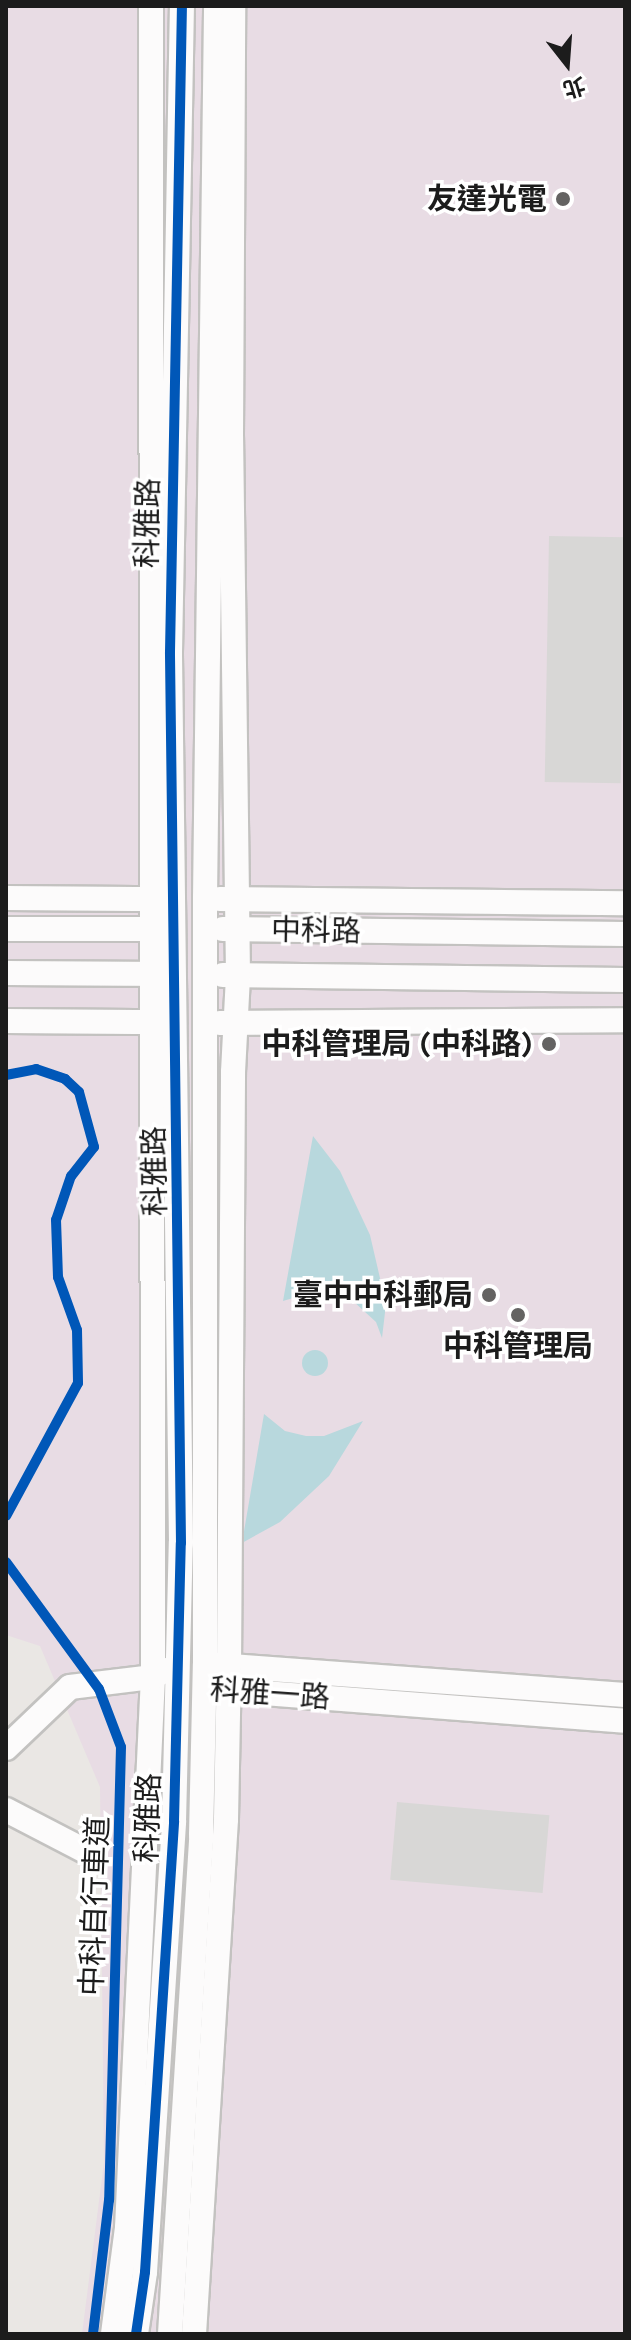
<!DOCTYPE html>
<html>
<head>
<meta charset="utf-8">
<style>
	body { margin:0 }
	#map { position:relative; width:631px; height:2340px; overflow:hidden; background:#eae7e4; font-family:Karla,"Noto Sans TC",sans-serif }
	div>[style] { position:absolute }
	.industrial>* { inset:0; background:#e8dce4 }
	.religious>* { inset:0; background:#d8d7d6; transform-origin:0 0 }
	.water>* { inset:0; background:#b8d8dd }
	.round { border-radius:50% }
	.roads { filter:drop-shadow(2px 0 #c3c2c0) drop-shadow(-2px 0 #c3c2c0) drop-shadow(0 2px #c3c2c0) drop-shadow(0 -2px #c3c2c0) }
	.minor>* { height:24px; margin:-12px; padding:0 12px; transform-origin:12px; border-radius:12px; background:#fcfbfb }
	.cycleway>* { height:10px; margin:-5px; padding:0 5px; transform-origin:5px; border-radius:5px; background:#0057b8 }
	.dots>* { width:22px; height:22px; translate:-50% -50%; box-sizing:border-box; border:4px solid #fff; border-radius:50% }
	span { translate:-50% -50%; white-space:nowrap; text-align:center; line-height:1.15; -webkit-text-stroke:7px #fff; paint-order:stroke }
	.poi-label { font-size:30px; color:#1c1c1c; font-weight:700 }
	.right { translate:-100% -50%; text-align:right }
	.street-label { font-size:30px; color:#1c1c1c }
	.frame { position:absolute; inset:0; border:8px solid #1c1c1c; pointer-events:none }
	.north { position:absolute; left:527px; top:24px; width:80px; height:80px; -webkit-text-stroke:6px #fff; paint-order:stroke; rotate:163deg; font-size:22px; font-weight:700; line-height:32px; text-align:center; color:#1c1c1c }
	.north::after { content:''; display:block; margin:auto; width:28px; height:36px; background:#1c1c1c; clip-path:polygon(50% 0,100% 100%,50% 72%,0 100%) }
</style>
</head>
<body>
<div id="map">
	<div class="industrial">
		<div style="clip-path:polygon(6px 6px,625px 6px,625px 2334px,82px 2334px,104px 2162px,100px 1787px,40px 1646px,6px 1635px)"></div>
	</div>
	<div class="religious">
		<div style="left:549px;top:536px;width:76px;height:246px;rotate:1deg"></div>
		<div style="left:397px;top:1802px;width:153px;height:78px;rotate:5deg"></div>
	</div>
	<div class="water">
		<div style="clip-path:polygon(313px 1136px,340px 1171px,370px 1235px,386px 1304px,382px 1338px,376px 1322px,353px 1301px,313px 1292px,283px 1301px)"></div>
		<div class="round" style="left:302px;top:1350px;width:26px;height:26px"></div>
		<div style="clip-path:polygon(264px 1414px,285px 1431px,306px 1436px,324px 1436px,363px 1421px,329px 1476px,280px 1522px,242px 1543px)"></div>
	</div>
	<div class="roads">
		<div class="minor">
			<div style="left:6px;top:898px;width:162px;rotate:0.4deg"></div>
			<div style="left:220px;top:899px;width:405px;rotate:0.6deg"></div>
			<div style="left:6px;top:929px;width:161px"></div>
			<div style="left:223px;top:929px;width:402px;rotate:0.7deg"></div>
			<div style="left:6px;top:973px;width:161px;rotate:0.4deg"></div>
			<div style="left:223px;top:975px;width:402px;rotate:0.7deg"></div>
			<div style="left:6px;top:1021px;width:162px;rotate:0.4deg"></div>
			<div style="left:220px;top:1023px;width:405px;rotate:-0.4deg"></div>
			<div style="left:217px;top:1665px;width:409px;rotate:4.2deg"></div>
			<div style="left:212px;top:1689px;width:414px;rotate:4.4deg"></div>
			<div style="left:6px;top:1748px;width:88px;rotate:-43.6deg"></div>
			<div style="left:70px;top:1687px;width:84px;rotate:-6.9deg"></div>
			<div style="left:153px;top:1677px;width:14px;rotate:-30deg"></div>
			<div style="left:6px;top:1810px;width:91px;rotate:27.4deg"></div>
			<div style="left:113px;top:2334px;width:107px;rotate:-82.5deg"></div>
			<div style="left:127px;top:2228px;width:552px;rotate:-87.3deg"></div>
			<div style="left:153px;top:1677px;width:1671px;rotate:-90.07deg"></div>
			<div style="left:136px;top:2334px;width:63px;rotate:-81.7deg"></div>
			<div style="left:145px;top:2272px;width:452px;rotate:-86.3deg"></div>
			<div style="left:174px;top:1821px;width:278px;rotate:-88.6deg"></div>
			<div style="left:181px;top:1543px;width:891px;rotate:-90.71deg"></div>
			<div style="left:170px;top:652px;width:646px;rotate:-88.94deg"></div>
			<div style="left:170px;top:2334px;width:500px;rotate:-86.4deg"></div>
			<div style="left:201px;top:1835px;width:171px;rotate:-88.7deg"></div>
			<div style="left:205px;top:1664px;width:766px;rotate:-90deg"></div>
			<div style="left:205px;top:898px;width:888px;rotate:-89.29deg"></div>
			<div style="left:194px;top:2334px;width:516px;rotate:-86.44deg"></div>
			<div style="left:226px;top:1819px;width:152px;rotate:-88.9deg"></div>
			<div style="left:229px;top:1667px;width:595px;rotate:-89.61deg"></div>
			<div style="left:233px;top:1072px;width:97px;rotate:-87deg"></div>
			<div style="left:238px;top:975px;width:540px;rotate:-90.74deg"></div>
			<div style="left:231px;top:435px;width:429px;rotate:-89.7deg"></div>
		</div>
	</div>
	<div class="cycleway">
		<div style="left:6px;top:1075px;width:31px;rotate:-11deg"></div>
		<div style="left:36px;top:1069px;width:31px;rotate:19deg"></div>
		<div style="left:65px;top:1079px;width:19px;rotate:43deg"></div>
		<div style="left:79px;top:1092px;width:57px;rotate:74.7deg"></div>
		<div style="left:94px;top:1147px;width:37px;rotate:128deg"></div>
		<div style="left:71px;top:1176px;width:46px;rotate:108.8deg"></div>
		<div style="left:56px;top:1220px;width:57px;rotate:88deg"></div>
		<div style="left:58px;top:1277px;width:56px;rotate:70.3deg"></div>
		<div style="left:77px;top:1330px;width:53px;rotate:88.9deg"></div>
		<div style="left:78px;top:1383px;width:151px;rotate:118.4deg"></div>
		<div style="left:6px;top:1562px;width:157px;rotate:53.8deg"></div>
		<div style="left:99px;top:1689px;width:62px;rotate:69.2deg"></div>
		<div style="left:121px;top:1747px;width:453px;rotate:91.5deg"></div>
		<div style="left:109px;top:2200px;width:135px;rotate:96.8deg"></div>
		<div style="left:136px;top:2334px;width:63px;rotate:-81.7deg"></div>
		<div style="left:145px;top:2272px;width:452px;rotate:-86.3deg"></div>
		<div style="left:174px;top:1821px;width:278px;rotate:-88.6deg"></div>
		<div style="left:181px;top:1543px;width:891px;rotate:-90.71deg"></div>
		<div style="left:170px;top:652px;width:646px;rotate:-88.94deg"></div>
	</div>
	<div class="dots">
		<div style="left:563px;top:199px;background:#646362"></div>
		<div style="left:549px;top:1044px;background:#646362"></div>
		<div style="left:489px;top:1295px;background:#646362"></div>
		<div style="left:518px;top:1315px;background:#646362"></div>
	</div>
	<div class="poi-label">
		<span class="right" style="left:547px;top:199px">友達光電</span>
		<span class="right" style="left:533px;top:1044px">中科管理局 (中科路)</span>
		<span class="right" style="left:473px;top:1295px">臺中中科郵局</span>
		<span style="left:518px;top:1346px">中科管理局</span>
	</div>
	<div class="street-label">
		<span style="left:148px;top:523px;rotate:-89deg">科雅路</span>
		<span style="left:316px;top:931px;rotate:1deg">中科路</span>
		<span style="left:155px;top:1171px;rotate:-91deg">科雅路</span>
		<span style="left:270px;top:1694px;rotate:4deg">科雅一路</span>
		<span style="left:148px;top:1818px;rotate:-88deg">科雅路</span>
		<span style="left:95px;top:1906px;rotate:-88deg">中科自行車道</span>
	</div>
	<div class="frame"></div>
	<div class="north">北</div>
</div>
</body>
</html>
